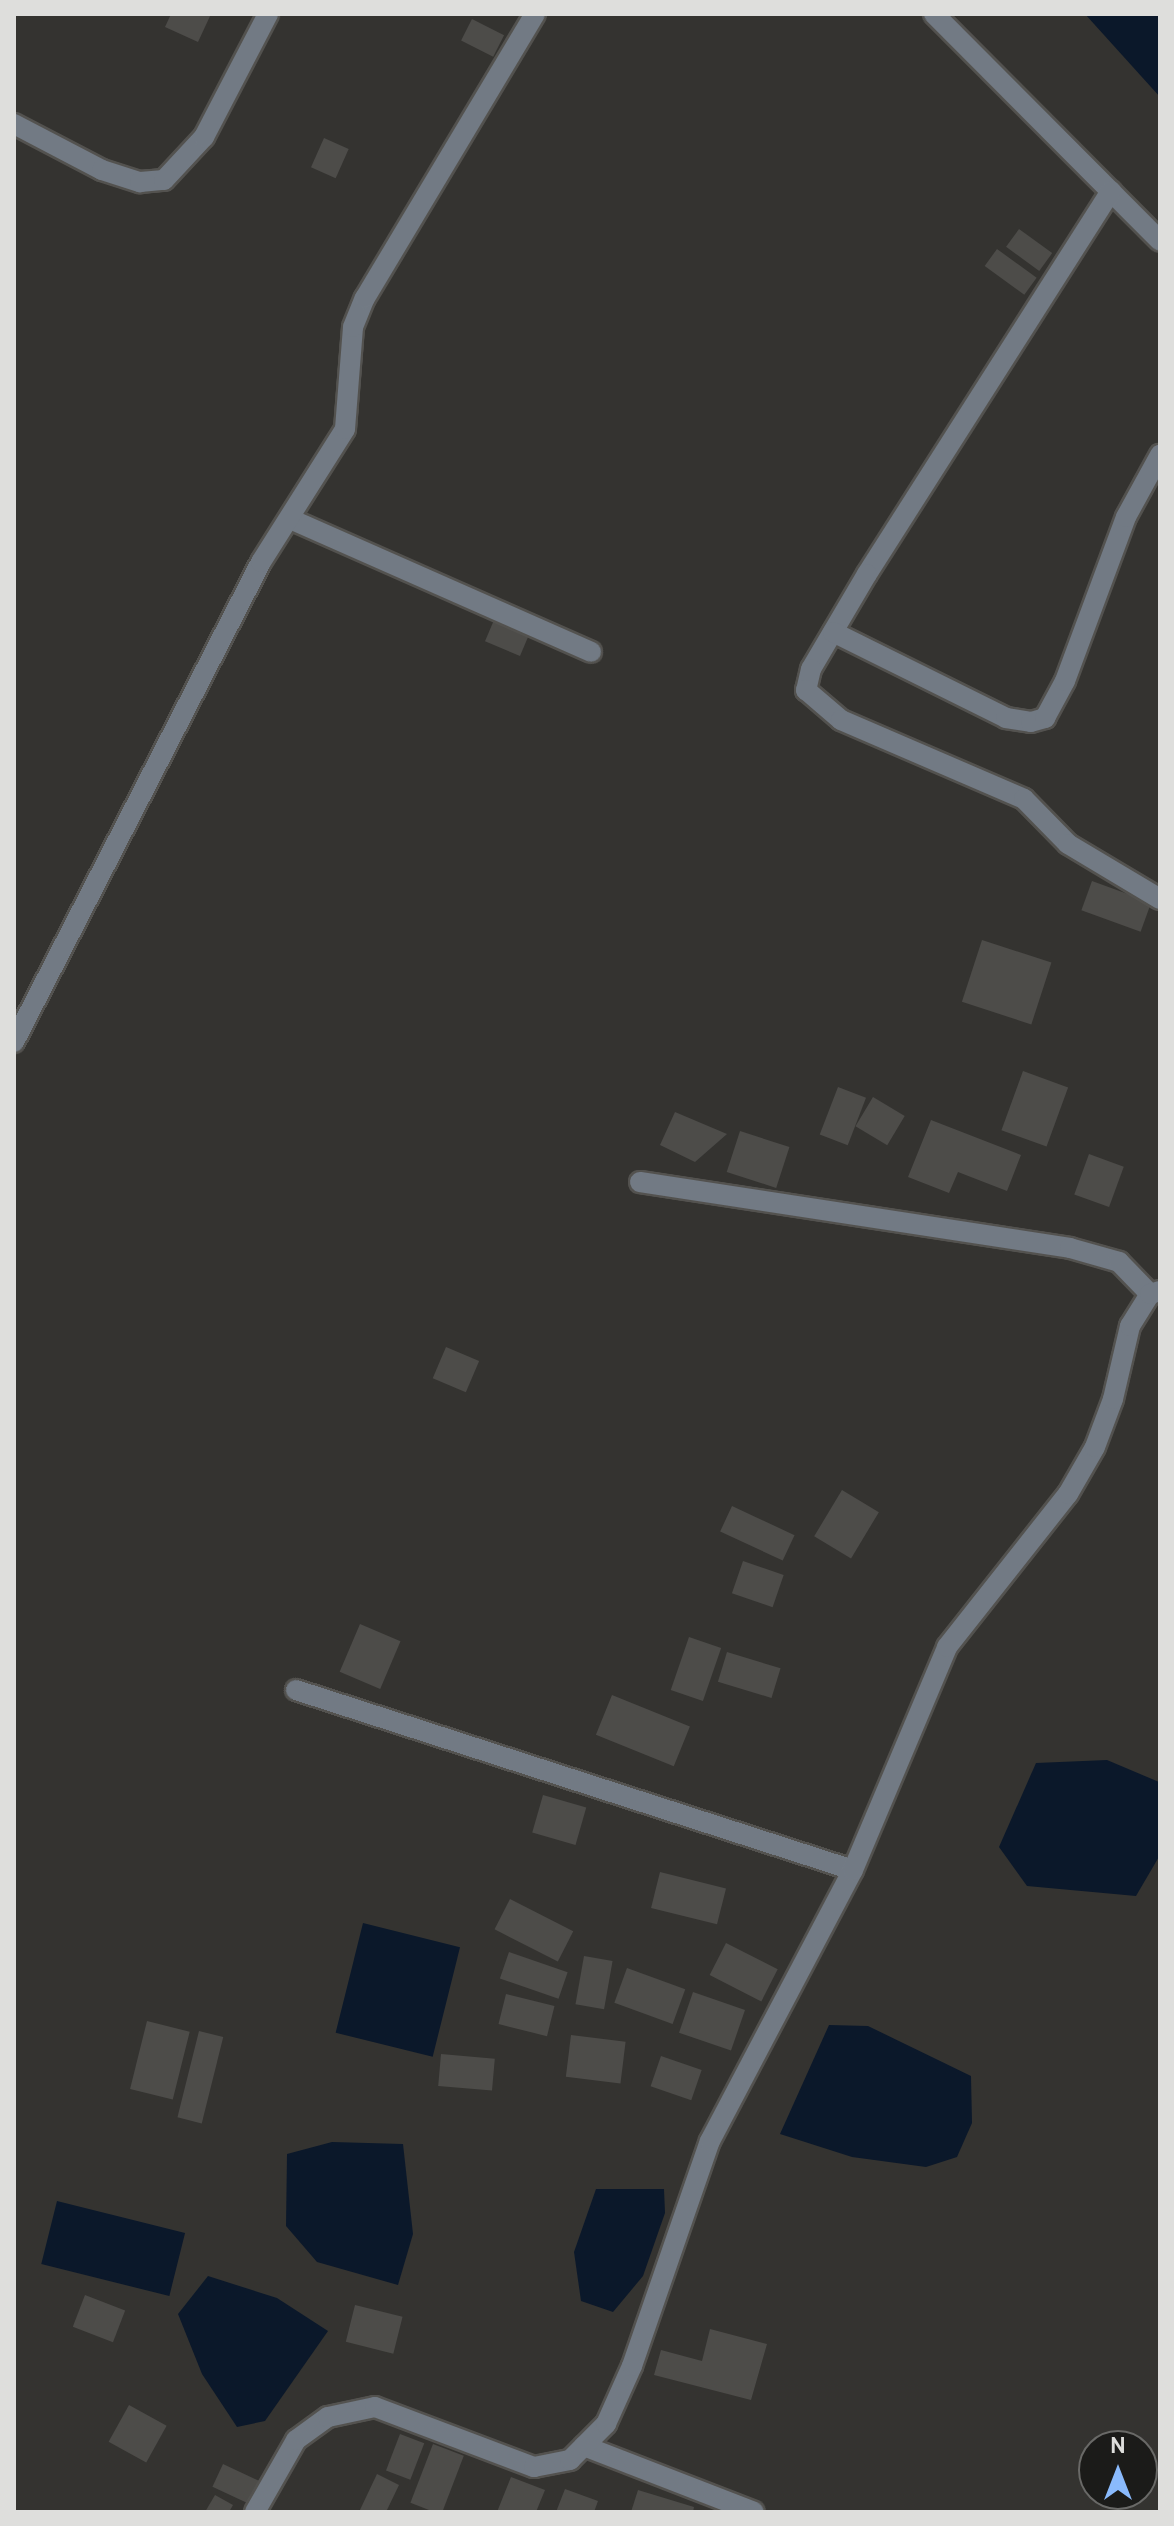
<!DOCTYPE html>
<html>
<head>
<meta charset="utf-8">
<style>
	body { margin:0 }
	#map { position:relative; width:1174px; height:2526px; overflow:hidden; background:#343330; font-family:Overpass,sans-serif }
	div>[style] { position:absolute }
	.water>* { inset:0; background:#0b182a; transform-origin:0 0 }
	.building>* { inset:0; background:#4d4c49; transform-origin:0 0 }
	.roads { filter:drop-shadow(2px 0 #53524f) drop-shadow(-2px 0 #53524f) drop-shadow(0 2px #53524f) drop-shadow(0 -2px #53524f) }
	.minor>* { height:20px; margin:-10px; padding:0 10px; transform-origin:10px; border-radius:10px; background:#727a84 }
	span { translate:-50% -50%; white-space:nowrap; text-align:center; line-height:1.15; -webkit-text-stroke:8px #1b1b19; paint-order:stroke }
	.frame { position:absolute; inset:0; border:16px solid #dededc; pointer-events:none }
	.north { position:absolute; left:1078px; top:2430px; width:80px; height:80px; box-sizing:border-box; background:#1b1b19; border:2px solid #696967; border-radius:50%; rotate:0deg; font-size:22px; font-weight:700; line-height:32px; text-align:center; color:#dededc }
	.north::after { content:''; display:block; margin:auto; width:28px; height:36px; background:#8abafc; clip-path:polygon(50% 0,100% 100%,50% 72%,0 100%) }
</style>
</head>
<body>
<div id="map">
	<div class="water">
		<div style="clip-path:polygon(1085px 14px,1160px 14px,1160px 97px)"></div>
		<div style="clip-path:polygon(1107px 1760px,1159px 1782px,1160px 1855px,1136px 1896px,1027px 1886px,999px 1847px,1036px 1763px)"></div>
		<div style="left:363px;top:1923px;width:100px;height:113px;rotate:14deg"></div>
		<div style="clip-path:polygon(829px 2025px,868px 2026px,971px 2076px,972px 2123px,957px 2157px,926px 2167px,852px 2157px,780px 2134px)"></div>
		<div style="clip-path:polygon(332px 2142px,403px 2144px,413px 2234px,398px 2285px,317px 2262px,286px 2226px,287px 2154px)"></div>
		<div style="clip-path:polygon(596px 2189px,664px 2189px,665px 2213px,643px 2276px,613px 2312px,581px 2301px,574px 2252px)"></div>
		<div style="left:57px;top:2201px;width:132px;height:65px;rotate:14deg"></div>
		<div style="clip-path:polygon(208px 2276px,277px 2298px,328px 2331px,265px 2421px,237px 2427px,202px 2374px,178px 2314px)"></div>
	</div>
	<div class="building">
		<div style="clip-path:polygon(171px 14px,211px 14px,198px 42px,165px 27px)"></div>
		<div style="left:472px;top:19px;width:36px;height:24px;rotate:27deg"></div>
		<div style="left:324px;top:138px;width:27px;height:32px;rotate:24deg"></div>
		<div style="left:1019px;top:229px;width:41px;height:22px;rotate:36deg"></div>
		<div style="left:997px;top:249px;width:49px;height:21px;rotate:36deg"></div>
		<div style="left:494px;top:620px;width:38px;height:23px;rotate:23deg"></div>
		<div style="left:1092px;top:881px;width:63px;height:31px;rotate:20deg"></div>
		<div style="left:982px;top:940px;width:73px;height:65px;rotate:18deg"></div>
		<div style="left:1023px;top:1071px;width:48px;height:63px;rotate:20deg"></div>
		<div style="left:838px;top:1087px;width:30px;height:51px;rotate:21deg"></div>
		<div style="left:873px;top:1097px;width:37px;height:34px;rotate:31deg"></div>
		<div style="clip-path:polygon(675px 1112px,727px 1134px,695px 1162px,660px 1145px)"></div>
		<div style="clip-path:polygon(931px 1120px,1021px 1155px,1007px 1191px,958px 1172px,949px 1193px,908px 1177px)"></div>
		<div style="left:740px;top:1131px;width:52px;height:43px;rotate:18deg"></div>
		<div style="left:1089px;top:1154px;width:37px;height:43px;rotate:20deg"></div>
		<div style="left:446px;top:1347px;width:36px;height:34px;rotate:23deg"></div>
		<div style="left:842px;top:1490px;width:43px;height:54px;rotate:31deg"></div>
		<div style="left:732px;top:1506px;width:69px;height:28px;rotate:25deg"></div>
		<div style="left:743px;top:1561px;width:43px;height:34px;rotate:19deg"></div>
		<div style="left:360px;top:1624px;width:44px;height:52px;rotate:23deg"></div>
		<div style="left:689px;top:1637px;width:34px;height:56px;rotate:19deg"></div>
		<div style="left:727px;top:1652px;width:56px;height:31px;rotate:17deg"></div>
		<div style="left:612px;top:1695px;width:84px;height:43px;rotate:22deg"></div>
		<div style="left:543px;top:1795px;width:45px;height:39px;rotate:16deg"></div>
		<div style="left:660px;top:1872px;width:68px;height:37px;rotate:14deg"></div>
		<div style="left:510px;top:1899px;width:71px;height:34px;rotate:27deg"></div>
		<div style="left:726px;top:1943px;width:58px;height:36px;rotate:27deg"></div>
		<div style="left:509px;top:1952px;width:62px;height:28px;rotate:19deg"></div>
		<div style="left:584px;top:1956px;width:29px;height:49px;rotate:10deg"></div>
		<div style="left:627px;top:1968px;width:62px;height:37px;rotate:20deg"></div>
		<div style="left:693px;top:1992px;width:55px;height:43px;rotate:19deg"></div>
		<div style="left:506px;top:1994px;width:50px;height:31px;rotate:14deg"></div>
		<div style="left:147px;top:2021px;width:44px;height:70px;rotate:14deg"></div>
		<div style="left:199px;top:2031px;width:25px;height:89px;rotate:14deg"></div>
		<div style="left:571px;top:2035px;width:55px;height:42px;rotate:7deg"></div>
		<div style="left:441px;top:2054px;width:54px;height:32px;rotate:5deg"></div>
		<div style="left:661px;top:2056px;width:43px;height:32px;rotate:19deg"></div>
		<div style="left:85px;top:2295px;width:43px;height:34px;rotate:21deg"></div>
		<div style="left:355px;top:2305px;width:49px;height:38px;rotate:14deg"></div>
		<div style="clip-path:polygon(710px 2329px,767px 2344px,751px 2400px,654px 2375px,661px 2350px,702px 2361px)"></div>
		<div style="left:129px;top:2405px;width:43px;height:42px;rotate:29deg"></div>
		<div style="left:400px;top:2434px;width:26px;height:39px;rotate:21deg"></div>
		<div style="left:433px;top:2444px;width:33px;height:63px;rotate:21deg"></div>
		<div style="left:223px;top:2464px;width:42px;height:25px;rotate:25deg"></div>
		<div style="clip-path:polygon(377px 2474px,399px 2485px,386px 2512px,359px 2512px)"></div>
		<div style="clip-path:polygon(511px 2477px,545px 2490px,536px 2512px,497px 2512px)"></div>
		<div style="clip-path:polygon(565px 2489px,598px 2501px,594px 2512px,556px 2512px)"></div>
		<div style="clip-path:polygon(638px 2490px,694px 2507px,693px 2512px,631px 2512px)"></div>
		<div style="clip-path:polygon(215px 2495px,233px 2505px,229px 2512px,205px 2512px)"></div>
	</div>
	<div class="roads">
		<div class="minor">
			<div style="left:934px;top:14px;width:320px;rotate:45.1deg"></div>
			<div style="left:14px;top:124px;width:99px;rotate:27.6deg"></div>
			<div style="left:102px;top:170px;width:40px;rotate:18deg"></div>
			<div style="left:140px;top:182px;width:24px;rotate:-5deg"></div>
			<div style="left:164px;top:180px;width:59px;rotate:-47.1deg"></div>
			<div style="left:204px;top:137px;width:139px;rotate:-62.5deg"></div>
			<div style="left:1111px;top:191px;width:454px;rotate:122.5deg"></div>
			<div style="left:867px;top:574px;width:110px;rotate:120.5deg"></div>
			<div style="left:811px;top:669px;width:22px;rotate:103deg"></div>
			<div style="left:806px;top:690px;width:46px;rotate:40.6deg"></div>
			<div style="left:841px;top:720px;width:199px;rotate:23.3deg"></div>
			<div style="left:1024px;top:799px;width:63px;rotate:45.6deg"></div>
			<div style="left:1068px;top:844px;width:107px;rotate:30.9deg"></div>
			<div style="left:290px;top:519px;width:329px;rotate:23.8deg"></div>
			<div style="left:833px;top:632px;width:193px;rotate:26.4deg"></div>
			<div style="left:1006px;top:718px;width:25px;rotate:9deg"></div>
			<div style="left:1031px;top:722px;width:15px;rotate:-16deg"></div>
			<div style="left:1045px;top:718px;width:42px;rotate:-61.6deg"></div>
			<div style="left:1065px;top:681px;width:175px;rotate:-69.6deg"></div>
			<div style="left:1126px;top:517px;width:71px;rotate:-61.3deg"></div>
			<div style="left:14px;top:1042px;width:540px;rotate:-62.77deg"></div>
			<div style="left:261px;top:562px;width:157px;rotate:-57.7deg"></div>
			<div style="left:345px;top:429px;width:102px;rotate:-85.5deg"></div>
			<div style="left:353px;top:327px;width:31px;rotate:-68deg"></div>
			<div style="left:365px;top:298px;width:331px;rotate:-59.1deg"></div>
			<div style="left:640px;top:1182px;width:435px;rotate:8.7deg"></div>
			<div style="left:1070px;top:1248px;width:51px;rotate:15.9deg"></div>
			<div style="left:1119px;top:1262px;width:45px;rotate:45.9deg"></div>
			<div style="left:296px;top:1690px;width:585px;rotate:17.91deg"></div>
			<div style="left:584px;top:2446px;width:182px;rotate:21.2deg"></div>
			<div style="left:255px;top:2512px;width:83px;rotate:-60.3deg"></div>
			<div style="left:296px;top:2440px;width:39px;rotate:-36deg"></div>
			<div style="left:328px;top:2417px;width:48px;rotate:-12deg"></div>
			<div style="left:375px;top:2407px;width:170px;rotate:20.7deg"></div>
			<div style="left:534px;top:2467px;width:37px;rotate:-11deg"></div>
			<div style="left:570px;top:2460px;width:51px;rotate:-45deg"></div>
			<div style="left:606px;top:2424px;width:64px;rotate:-65.9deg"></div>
			<div style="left:632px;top:2366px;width:238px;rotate:-70.9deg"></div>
			<div style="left:710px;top:2141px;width:306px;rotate:-62.2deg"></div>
			<div style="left:853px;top:1870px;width:242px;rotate:-67.1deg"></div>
			<div style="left:947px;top:1647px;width:195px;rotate:-51.7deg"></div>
			<div style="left:1068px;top:1494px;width:54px;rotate:-60.1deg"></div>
			<div style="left:1095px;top:1447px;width:51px;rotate:-69.4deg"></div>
			<div style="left:1113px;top:1399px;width:75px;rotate:-76.9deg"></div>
			<div style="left:1130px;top:1326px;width:38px;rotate:-58deg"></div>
			<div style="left:1150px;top:1294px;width:10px;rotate:-17deg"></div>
		</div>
	</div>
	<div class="frame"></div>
	<div class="north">N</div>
</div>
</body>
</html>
